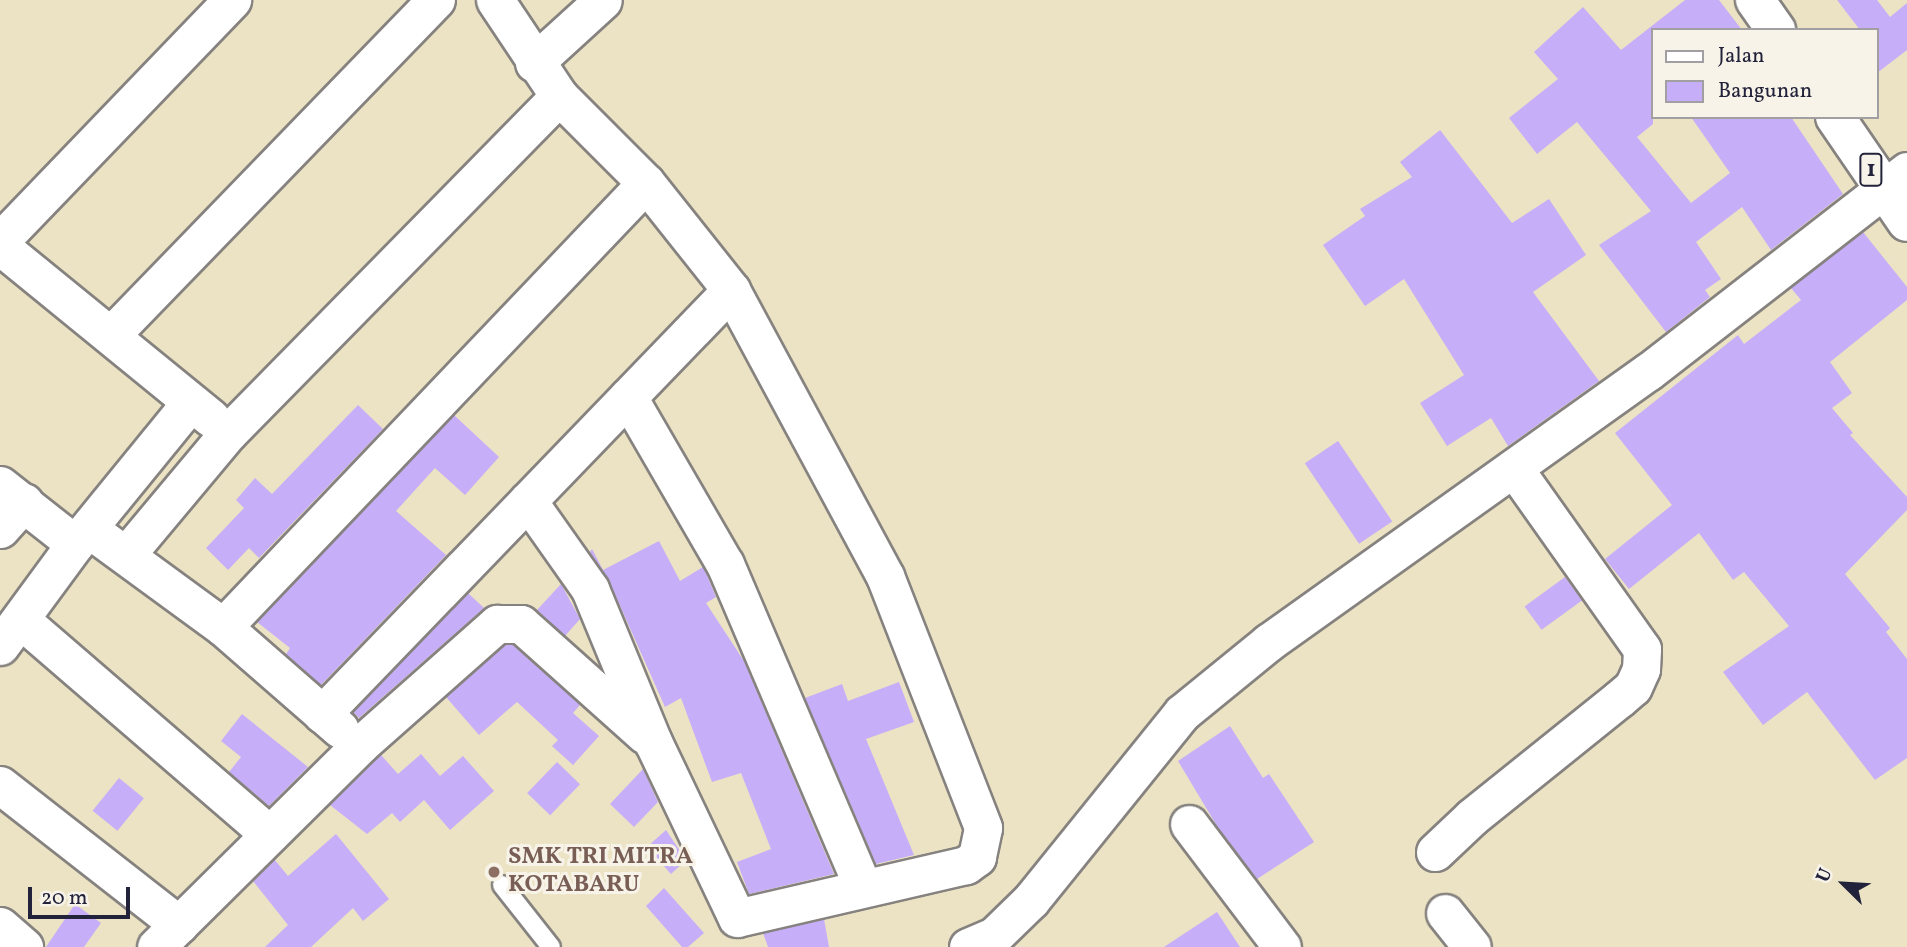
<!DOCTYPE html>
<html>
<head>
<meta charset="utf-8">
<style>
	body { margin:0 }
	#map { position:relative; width:1907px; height:947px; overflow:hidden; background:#ebe3c3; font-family:Vollkorn,serif }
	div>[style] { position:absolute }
	.building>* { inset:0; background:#c7aef9; transform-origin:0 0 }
	.roads { filter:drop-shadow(2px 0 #86827f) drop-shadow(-2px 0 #86827f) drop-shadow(0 2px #86827f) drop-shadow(0 -2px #86827f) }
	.service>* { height:18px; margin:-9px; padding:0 9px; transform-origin:9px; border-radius:9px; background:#fff }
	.minor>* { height:37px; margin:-18.5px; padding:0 18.5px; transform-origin:18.5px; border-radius:18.5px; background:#fff }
	.trunk>* { height:38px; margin:-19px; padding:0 19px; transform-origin:19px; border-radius:19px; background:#fff }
	.dots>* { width:19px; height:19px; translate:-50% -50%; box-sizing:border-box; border:4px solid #f7f3e8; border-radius:50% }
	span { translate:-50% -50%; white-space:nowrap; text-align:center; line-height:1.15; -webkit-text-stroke:6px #f7f3e8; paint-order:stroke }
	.shield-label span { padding:2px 5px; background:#f7f3e8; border:2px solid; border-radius:5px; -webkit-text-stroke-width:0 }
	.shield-label { font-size:23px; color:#22223b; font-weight:700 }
	.education-label { font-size:24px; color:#785e54; font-weight:700 }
	.left { translate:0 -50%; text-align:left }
	.legend { position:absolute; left:1651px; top:28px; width:228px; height:91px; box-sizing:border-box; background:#f7f3e8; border:2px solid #a29fa3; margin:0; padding:9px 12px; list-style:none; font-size:21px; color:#22223b }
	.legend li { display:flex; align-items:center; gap:14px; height:35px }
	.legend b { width:35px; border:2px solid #a29fa3 }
	.north { position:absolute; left:1809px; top:849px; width:70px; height:70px; -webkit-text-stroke:5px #f7f3e8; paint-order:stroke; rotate:294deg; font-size:19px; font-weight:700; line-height:28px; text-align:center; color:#22223b }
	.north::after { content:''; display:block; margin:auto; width:24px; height:32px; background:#22223b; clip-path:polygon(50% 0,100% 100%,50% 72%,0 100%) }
	.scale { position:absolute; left:28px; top:887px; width:102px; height:32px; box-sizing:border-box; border:4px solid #22223b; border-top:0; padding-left:9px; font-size:21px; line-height:24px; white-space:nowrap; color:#22223b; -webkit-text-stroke:5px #f7f3e8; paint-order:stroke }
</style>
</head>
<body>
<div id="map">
	<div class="building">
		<div style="clip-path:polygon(1685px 0,1719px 0,1742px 30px,1653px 30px,1653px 124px,1637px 137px,1691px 203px,1730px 173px,1691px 117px,1791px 117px,1843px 194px,1771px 250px,1742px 207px,1696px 242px,1721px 279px,1705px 290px,1710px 297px,1666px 332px,1599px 245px,1651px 211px,1577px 122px,1537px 154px,1509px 118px,1558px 79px,1534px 52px,1583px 7px,1621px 50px)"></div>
		<div style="clip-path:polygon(1837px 0,1877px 0,1890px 17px,1907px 3px,1907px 50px,1877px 73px,1877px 30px,1860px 30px)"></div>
		<div style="clip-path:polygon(1440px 130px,1512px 223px,1549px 199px,1586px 255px,1533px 292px,1599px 381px,1508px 446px,1491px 418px,1447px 446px,1420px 403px,1464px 375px,1404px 279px,1365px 306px,1323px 245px,1365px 216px,1360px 209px,1412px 177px,1400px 162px)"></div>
		<div style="clip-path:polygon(1863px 232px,1907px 287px,1907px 300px,1830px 362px,1852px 393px,1832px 408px,1853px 433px,1850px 435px,1907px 497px,1907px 510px,1845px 574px,1890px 628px,1886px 632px,1907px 659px,1907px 758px,1875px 780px,1807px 692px,1763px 725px,1723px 672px,1789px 626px,1744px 572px,1733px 580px,1699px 533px,1629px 589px,1605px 559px,1672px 505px,1615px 433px,1738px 335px,1744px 344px,1801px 300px,1791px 288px)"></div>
		<div style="clip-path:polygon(358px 405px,383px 429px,259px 558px,249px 548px,228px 570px,206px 548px,244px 508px,236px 500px,255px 478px,272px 494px)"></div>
		<div style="clip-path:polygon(454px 415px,499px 457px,465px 495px,435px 468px,396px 511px,446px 555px,321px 685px,286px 654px,290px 648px,257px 622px)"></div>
		<div style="left:1338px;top:441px;width:97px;height:40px;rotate:56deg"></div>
		<div style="clip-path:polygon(659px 541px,680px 581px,703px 567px,706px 573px,716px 597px,706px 603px,744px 661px,834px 874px,749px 894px,737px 862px,771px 849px,741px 773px,712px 782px,681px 698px,665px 707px,609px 581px,590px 552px,592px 549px,603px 570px)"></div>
		<div style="left:1565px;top:577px;width:29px;height:50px;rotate:54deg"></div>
		<div style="clip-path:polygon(561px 584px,580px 619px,565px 636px,537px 610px)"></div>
		<div style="clip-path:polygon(468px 593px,484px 608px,359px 718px,353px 712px)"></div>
		<div style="clip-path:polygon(505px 645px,513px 645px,580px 705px,573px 713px,599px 736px,573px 765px,552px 746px,558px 740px,517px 702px,479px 735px,446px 697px)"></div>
		<div style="clip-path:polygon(899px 682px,914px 722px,866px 739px,914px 855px,876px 864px,805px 698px,842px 684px,848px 701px)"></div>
		<div style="clip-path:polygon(242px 714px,308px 767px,269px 806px,229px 772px,241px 757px,221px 741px)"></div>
		<div style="clip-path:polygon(1230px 726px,1263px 778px,1269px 774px,1314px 842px,1257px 879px,1217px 826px,1178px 761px)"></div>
		<div style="clip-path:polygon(421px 754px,440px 776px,463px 756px,494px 791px,450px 830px,424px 800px,400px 822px,392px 813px,367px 834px,330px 805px,381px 755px,398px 774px)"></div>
		<div style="left:557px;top:762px;width:32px;height:43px;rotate:44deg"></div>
		<div style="clip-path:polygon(643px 769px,658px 802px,634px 827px,610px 804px)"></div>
		<div style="left:119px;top:778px;width:32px;height:42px;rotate:39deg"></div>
		<div style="clip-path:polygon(666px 830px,686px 860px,671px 874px,647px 847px)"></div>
		<div style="clip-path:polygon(336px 834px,389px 899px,363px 921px,353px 908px,311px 947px,265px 947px,288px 925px,253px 881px,274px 859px,288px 876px)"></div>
		<div style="clip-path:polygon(664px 888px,704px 933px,688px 947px,682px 947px,646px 906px)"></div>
		<div style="clip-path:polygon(75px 904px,101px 923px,84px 947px,46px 947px)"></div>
		<div style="clip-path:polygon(1217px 912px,1240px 947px,1164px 947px)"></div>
		<div style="clip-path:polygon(824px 919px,829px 947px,768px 947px,763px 933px)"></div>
	</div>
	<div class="roads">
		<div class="service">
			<div style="left:502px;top:885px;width:79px;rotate:51.7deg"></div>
		</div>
		<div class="minor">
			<div style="left:495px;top:0;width:115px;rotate:56.3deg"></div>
			<div style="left:559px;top:96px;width:123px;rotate:45deg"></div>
			<div style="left:646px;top:183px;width:137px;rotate:51.5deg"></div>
			<div style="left:731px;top:290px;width:325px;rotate:61.7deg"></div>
			<div style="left:885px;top:576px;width:270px;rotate:68.7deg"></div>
			<div style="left:983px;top:828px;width:30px;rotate:102deg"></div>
			<div style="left:977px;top:857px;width:14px;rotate:144deg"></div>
			<div style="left:966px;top:865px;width:235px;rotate:167deg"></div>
			<div style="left:737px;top:918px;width:195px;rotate:-115.5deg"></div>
			<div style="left:653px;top:742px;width:165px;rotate:-112.4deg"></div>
			<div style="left:590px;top:589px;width:108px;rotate:-125.2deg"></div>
			<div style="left:534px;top:63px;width:93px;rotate:-42.4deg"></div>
			<div style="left:0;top:241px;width:335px;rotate:-46.1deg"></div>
			<div style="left:0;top:246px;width:272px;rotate:39.2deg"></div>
			<div style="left:111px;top:335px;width:467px;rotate:-45.9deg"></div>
			<div style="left:628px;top:397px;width:193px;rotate:59.9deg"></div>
			<div style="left:725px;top:564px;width:352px;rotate:66.9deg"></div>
			<div style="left:0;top:485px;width:95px;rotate:38.2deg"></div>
			<div style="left:0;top:529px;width:36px;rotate:-48deg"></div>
			<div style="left:89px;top:529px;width:166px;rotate:36.2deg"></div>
			<div style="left:223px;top:627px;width:155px;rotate:41.1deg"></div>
			<div style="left:126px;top:555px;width:160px;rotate:-50.1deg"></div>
			<div style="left:229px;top:432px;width:471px;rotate:-45.5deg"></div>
			<div style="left:21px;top:620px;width:328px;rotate:40.8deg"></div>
			<div style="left:223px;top:627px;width:613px;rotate:-46.39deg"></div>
			<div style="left:0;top:646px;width:127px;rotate:-53.7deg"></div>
			<div style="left:75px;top:544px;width:183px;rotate:-50.8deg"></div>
			<div style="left:322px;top:714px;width:589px;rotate:-46.03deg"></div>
			<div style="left:0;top:785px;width:227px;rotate:38deg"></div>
			<div style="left:1189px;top:824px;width:154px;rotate:52.9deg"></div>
			<div style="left:1435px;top:852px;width:51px;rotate:-43.4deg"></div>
			<div style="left:1472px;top:817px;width:189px;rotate:-38.8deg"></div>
			<div style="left:1619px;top:699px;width:18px;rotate:-41deg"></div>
			<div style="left:1633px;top:687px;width:20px;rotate:-66deg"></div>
			<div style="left:1641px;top:669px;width:20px;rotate:-87deg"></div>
			<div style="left:1642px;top:649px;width:222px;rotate:-125.3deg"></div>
			<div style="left:1445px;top:913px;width:43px;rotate:51.5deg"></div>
			<div style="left:0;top:926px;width:32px;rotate:41deg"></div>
			<div style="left:156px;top:947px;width:287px;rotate:-44.7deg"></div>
			<div style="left:360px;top:745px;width:183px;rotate:-41.5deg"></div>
			<div style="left:497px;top:624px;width:24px"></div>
			<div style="left:521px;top:624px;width:166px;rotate:41.8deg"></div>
			<div style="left:968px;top:947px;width:28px;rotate:-23deg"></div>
			<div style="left:994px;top:936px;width:52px;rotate:-44.2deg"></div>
			<div style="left:1031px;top:900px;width:240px;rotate:-51.1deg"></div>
			<div style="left:1182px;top:713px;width:112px;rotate:-39.2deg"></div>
			<div style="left:1269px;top:642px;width:465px;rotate:-35.5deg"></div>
			<div style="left:1648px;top:372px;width:328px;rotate:-37.8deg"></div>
		</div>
		<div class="trunk">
			<div style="left:1755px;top:0;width:37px;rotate:55deg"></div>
			<div style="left:1835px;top:117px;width:127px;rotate:55.6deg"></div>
		</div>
	</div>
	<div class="dots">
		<div style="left:494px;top:872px;background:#8d6e63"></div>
	</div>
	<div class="shield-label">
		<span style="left:1871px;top:170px">1</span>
	</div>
	<div class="education-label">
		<span class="left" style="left:508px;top:872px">SMK TRI MITRA<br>KOTABARU</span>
	</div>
	<ul class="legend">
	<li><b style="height:9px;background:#fff"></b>Jalan</li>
	<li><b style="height:19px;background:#c7aef9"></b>Bangunan</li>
	</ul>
	<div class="north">U</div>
	<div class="scale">20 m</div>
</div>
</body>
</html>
